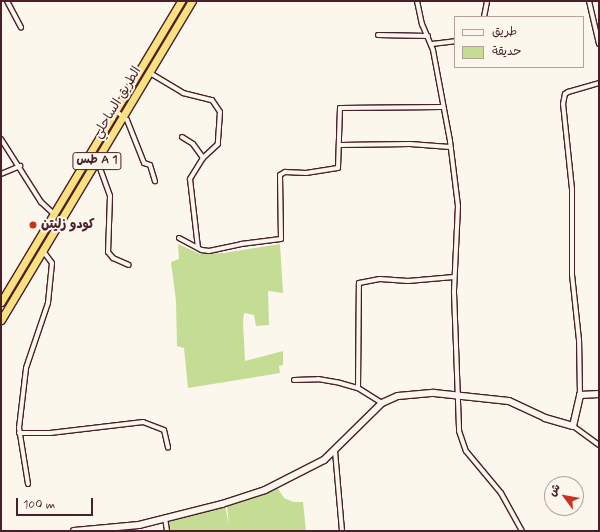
<!DOCTYPE html>
<html>
<head>
<meta charset="utf-8">
<style>
	body { margin:0 }
	#map { position:relative; width:600px; height:532px; overflow:hidden; background:#fbf7ec; font-family:Mynerve,"Playpen Sans Arabic",sans-serif }
	div>[style] { position:absolute }
	.green>* { inset:0; background:#c4dc93 }
	.roads { filter:drop-shadow(1px 0 #4a1f2b) drop-shadow(-1px 0 #4a1f2b) drop-shadow(0 1px #4a1f2b) drop-shadow(0 -1px #4a1f2b) }
	.street>* { height:4px; margin:-2px; padding:0 2px; transform-origin:2px; border-radius:2px; background:#fbf7ec }
	.secondary>* { height:6px; margin:-3px; padding:0 3px; transform-origin:3px; border-radius:3px; background:#fbf7ec }
	.highway>* { height:7px; margin:-3.5px; padding:0 3.5px; transform-origin:3.5px; border-radius:3.5px; background:#f9e181 }
	.dots>* { width:11px; height:11px; translate:-50% -50%; box-sizing:border-box; border:2px solid #fbf7ec; border-radius:50% }
	span { translate:-50% -50%; white-space:nowrap; text-align:center; line-height:1.15; -webkit-text-stroke:4px #fbf7ec; paint-order:stroke }
	.shield-label span { padding:1px 3px; background:#fbf7ec; border:1px solid; border-radius:3px; -webkit-text-stroke-width:0 }
	.shield-label { font-size:12px; color:#4a1f2b; font-weight:700 }
	.street-label { font-size:13px; color:#4a1f2b }
	.poi-label { font-size:13px; color:#4a1f2b; font-weight:700 }
	.left { translate:0 -50%; text-align:left }
	.frame { position:absolute; inset:0; border:2px solid #4a1f2b; pointer-events:none }
	.legend { position:absolute; left:454px; top:16px; width:130px; height:52px; box-sizing:border-box; background:#fbf7ec; border:1px solid #b4a19f; margin:0; padding:5px 7px; list-style:none; font-size:12px; color:#4a1f2b }
	.legend li { display:flex; align-items:center; gap:8px; height:20px }
	.legend b { width:20px; border:1px solid #b4a19f }
	.north { position:absolute; left:544px; top:476px; width:40px; height:40px; box-sizing:border-box; background:#fbf7ec; border:1px solid #b4a19f; border-radius:50%; rotate:302deg; font-size:11px; font-weight:700; line-height:16px; text-align:center; color:#4a1f2b }
	.north::after { content:''; display:block; margin:auto; width:14px; height:18px; background:#c8321e; clip-path:polygon(50% 0,100% 100%,50% 72%,0 100%) }
	.scale { position:absolute; left:16px; top:498px; width:77px; height:18px; box-sizing:border-box; border:2px solid #4a1f2b; border-top:0; padding-left:5px; font-size:12px; line-height:14px; white-space:nowrap; color:#4a1f2b; -webkit-text-stroke:3px #fbf7ec; paint-order:stroke }
</style>
</head>
<body>
<div id="map">
	<div class="green">
		<div style="clip-path:polygon(178px 244px,200px 254px,224px 253px,280px 244px,283px 293px,268px 291px,269px 325px,256px 326px,254px 315px,244px 313px,243px 322px,245px 361px,283px 351px,283px 365px,279px 366px,280px 373px,188px 388px,184px 348px,177px 346px,176px 301px,171px 262px,179px 259px)"></div>
		<div style="clip-path:polygon(277px 487px,284px 498px,293px 502px,303px 502px,306px 531px,230px 531px,229px 528px,229px 531px,170px 531px,168px 518px,225px 506px,229px 525px,227px 506px)"></div>
	</div>
	<div class="roads">
		<div class="street">
			<div style="left:7px;top:1px;width:30px;rotate:62deg"></div>
			<div style="left:417px;top:1px;width:24px;rotate:78deg"></div>
			<div style="left:422px;top:24px;width:28px;rotate:67deg"></div>
			<div style="left:433px;top:50px;width:93px;rotate:79.4deg"></div>
			<div style="left:450px;top:141px;width:65px;rotate:83deg"></div>
			<div style="left:458px;top:206px;width:86px;rotate:92.7deg"></div>
			<div style="left:454px;top:292px;width:139px;rotate:87.9deg"></div>
			<div style="left:459px;top:431px;width:21px;rotate:71deg"></div>
			<div style="left:466px;top:451px;width:55px;rotate:50.2deg"></div>
			<div style="left:501px;top:493px;width:43px;rotate:61.1deg"></div>
			<div style="left:589px;top:1px;width:44px;rotate:76.9deg"></div>
			<div style="left:484px;top:17px;width:16px;rotate:-79deg"></div>
			<div style="left:378px;top:35px;width:50px;rotate:1.1deg"></div>
			<div style="left:432px;top:44px;width:23px;rotate:-7deg"></div>
			<div style="left:150px;top:73px;width:39px;rotate:31deg"></div>
			<div style="left:183px;top:93px;width:30px;rotate:14deg"></div>
			<div style="left:212px;top:100px;width:14px;rotate:56deg"></div>
			<div style="left:220px;top:112px;width:32px;rotate:94deg"></div>
			<div style="left:218px;top:144px;width:21px;rotate:137deg"></div>
			<div style="left:203px;top:158px;width:25px;rotate:122deg"></div>
			<div style="left:190px;top:179px;width:69px;rotate:83.4deg"></div>
			<div style="left:116px;top:111px;width:14px;rotate:39deg"></div>
			<div style="left:127px;top:120px;width:46px;rotate:68.4deg"></div>
			<div style="left:144px;top:163px;width:6px;rotate:18deg"></div>
			<div style="left:150px;top:165px;width:17px;rotate:73deg"></div>
			<div style="left:182px;top:137px;width:13px;rotate:32deg"></div>
			<div style="left:193px;top:144px;width:17px;rotate:54deg"></div>
			<div style="left:1px;top:139px;width:75px;rotate:57.6deg"></div>
			<div style="left:41px;top:202px;width:18px;rotate:43deg"></div>
			<div style="left:340px;top:145px;width:70px;rotate:-0.8deg"></div>
			<div style="left:410px;top:144px;width:40px;rotate:4.3deg"></div>
			<div style="left:97px;top:160px;width:38px;rotate:70deg"></div>
			<div style="left:110px;top:196px;width:56px;rotate:92deg"></div>
			<div style="left:108px;top:252px;width:8px;rotate:50deg"></div>
			<div style="left:113px;top:258px;width:17px;rotate:24deg"></div>
			<div style="left:1px;top:174px;width:21px;rotate:-23deg"></div>
			<div style="left:179px;top:238px;width:26px;rotate:28deg"></div>
			<div style="left:202px;top:250px;width:7px;rotate:8deg"></div>
			<div style="left:209px;top:251px;width:33px;rotate:-12deg"></div>
			<div style="left:241px;top:244px;width:40px;rotate:-7.1deg"></div>
			<div style="left:281px;top:239px;width:64px;rotate:-90.9deg"></div>
			<div style="left:280px;top:175px;width:6px;rotate:-31deg"></div>
			<div style="left:285px;top:172px;width:21px;rotate:3deg"></div>
			<div style="left:306px;top:173px;width:32px;rotate:-9deg"></div>
			<div style="left:338px;top:168px;width:60px;rotate:-88.1deg"></div>
			<div style="left:340px;top:108px;width:102px;rotate:-0.6deg"></div>
			<div style="left:294px;top:380px;width:24px;rotate:-2deg"></div>
			<div style="left:318px;top:379px;width:22px;rotate:10deg"></div>
			<div style="left:340px;top:383px;width:19px;rotate:16deg"></div>
			<div style="left:358px;top:388px;width:28px;rotate:32deg"></div>
			<div style="left:358px;top:388px;width:105px;rotate:-89.5deg"></div>
			<div style="left:359px;top:283px;width:21px;rotate:-11deg"></div>
			<div style="left:380px;top:279px;width:28px;rotate:4deg"></div>
			<div style="left:408px;top:281px;width:46px;rotate:-5deg"></div>
			<div style="left:580px;top:395px;width:55px;rotate:-91deg"></div>
			<div style="left:579px;top:340px;width:66px;rotate:-96.1deg"></div>
			<div style="left:572px;top:274px;width:85px;rotate:-90deg"></div>
			<div style="left:572px;top:189px;width:85px;rotate:-96deg"></div>
			<div style="left:563px;top:104px;width:10px;rotate:-79deg"></div>
			<div style="left:565px;top:94px;width:4px;rotate:-34deg"></div>
			<div style="left:568px;top:92px;width:32px;rotate:-16deg"></div>
			<div style="left:573px;top:426px;width:32px;rotate:36deg"></div>
			<div style="left:19px;top:433px;width:31px"></div>
			<div style="left:50px;top:433px;width:94px;rotate:-6.7deg"></div>
			<div style="left:143px;top:422px;width:22px;rotate:21deg"></div>
			<div style="left:164px;top:430px;width:18px;rotate:77deg"></div>
			<div style="left:335px;top:451px;width:80px;rotate:85deg"></div>
			<div style="left:28px;top:484px;width:57px;rotate:-99.1deg"></div>
			<div style="left:19px;top:428px;width:60px;rotate:-83.3deg"></div>
			<div style="left:26px;top:368px;width:69px;rotate:-71.3deg"></div>
			<div style="left:48px;top:303px;width:40px;rotate:-84.3deg"></div>
			<div style="left:52px;top:263px;width:15px;rotate:-127deg"></div>
			<div style="left:165px;top:518px;width:13px;rotate:81deg"></div>
		</div>
		<div class="secondary">
			<div style="left:74px;top:531px;width:65px;rotate:-5.3deg"></div>
			<div style="left:139px;top:525px;width:86px;rotate:-14.2deg"></div>
			<div style="left:222px;top:504px;width:45px;rotate:-18deg"></div>
			<div style="left:265px;top:490px;width:66px;rotate:-27deg"></div>
			<div style="left:324px;top:460px;width:81px;rotate:-44.5deg"></div>
			<div style="left:382px;top:403px;width:17px;rotate:-24deg"></div>
			<div style="left:398px;top:396px;width:36px;rotate:-5deg"></div>
			<div style="left:434px;top:393px;width:75px;rotate:6.1deg"></div>
			<div style="left:509px;top:401px;width:40px;rotate:25deg"></div>
			<div style="left:545px;top:418px;width:29px;rotate:16deg"></div>
			<div style="left:573px;top:426px;width:32px;rotate:-77deg"></div>
			<div style="left:580px;top:395px;width:19px;rotate:-3deg"></div>
		</div>
		<div class="highway">
			<div style="left:1px;top:302px;width:351px;rotate:-59.1deg"></div>
			<div style="left:1px;top:320px;width:372px;rotate:-59.1deg"></div>
		</div>
	</div>
	<div class="dots">
		<div style="left:33px;top:225px;background:#c8321e"></div>
	</div>
	<div class="shield-label">
		<span style="left:97px;top:161px">طس A 1</span>
	</div>
	<div class="street-label">
		<span style="left:118px;top:103px;rotate:-59deg">الطريق الساحلي</span>
	</div>
	<div class="poi-label">
		<span class="left" style="left:41px;top:225px">كودو زليتن</span>
	</div>
	<div class="frame"></div>
	<ul class="legend">
	<li><b style="height:5px;background:#fbf7ec"></b>طريق</li>
	<li><b style="height:11px;background:#c4dc93"></b>حديقة</li>
	</ul>
	<div class="north">ش</div>
	<div class="scale">100 m</div>
</div>
</body>
</html>
